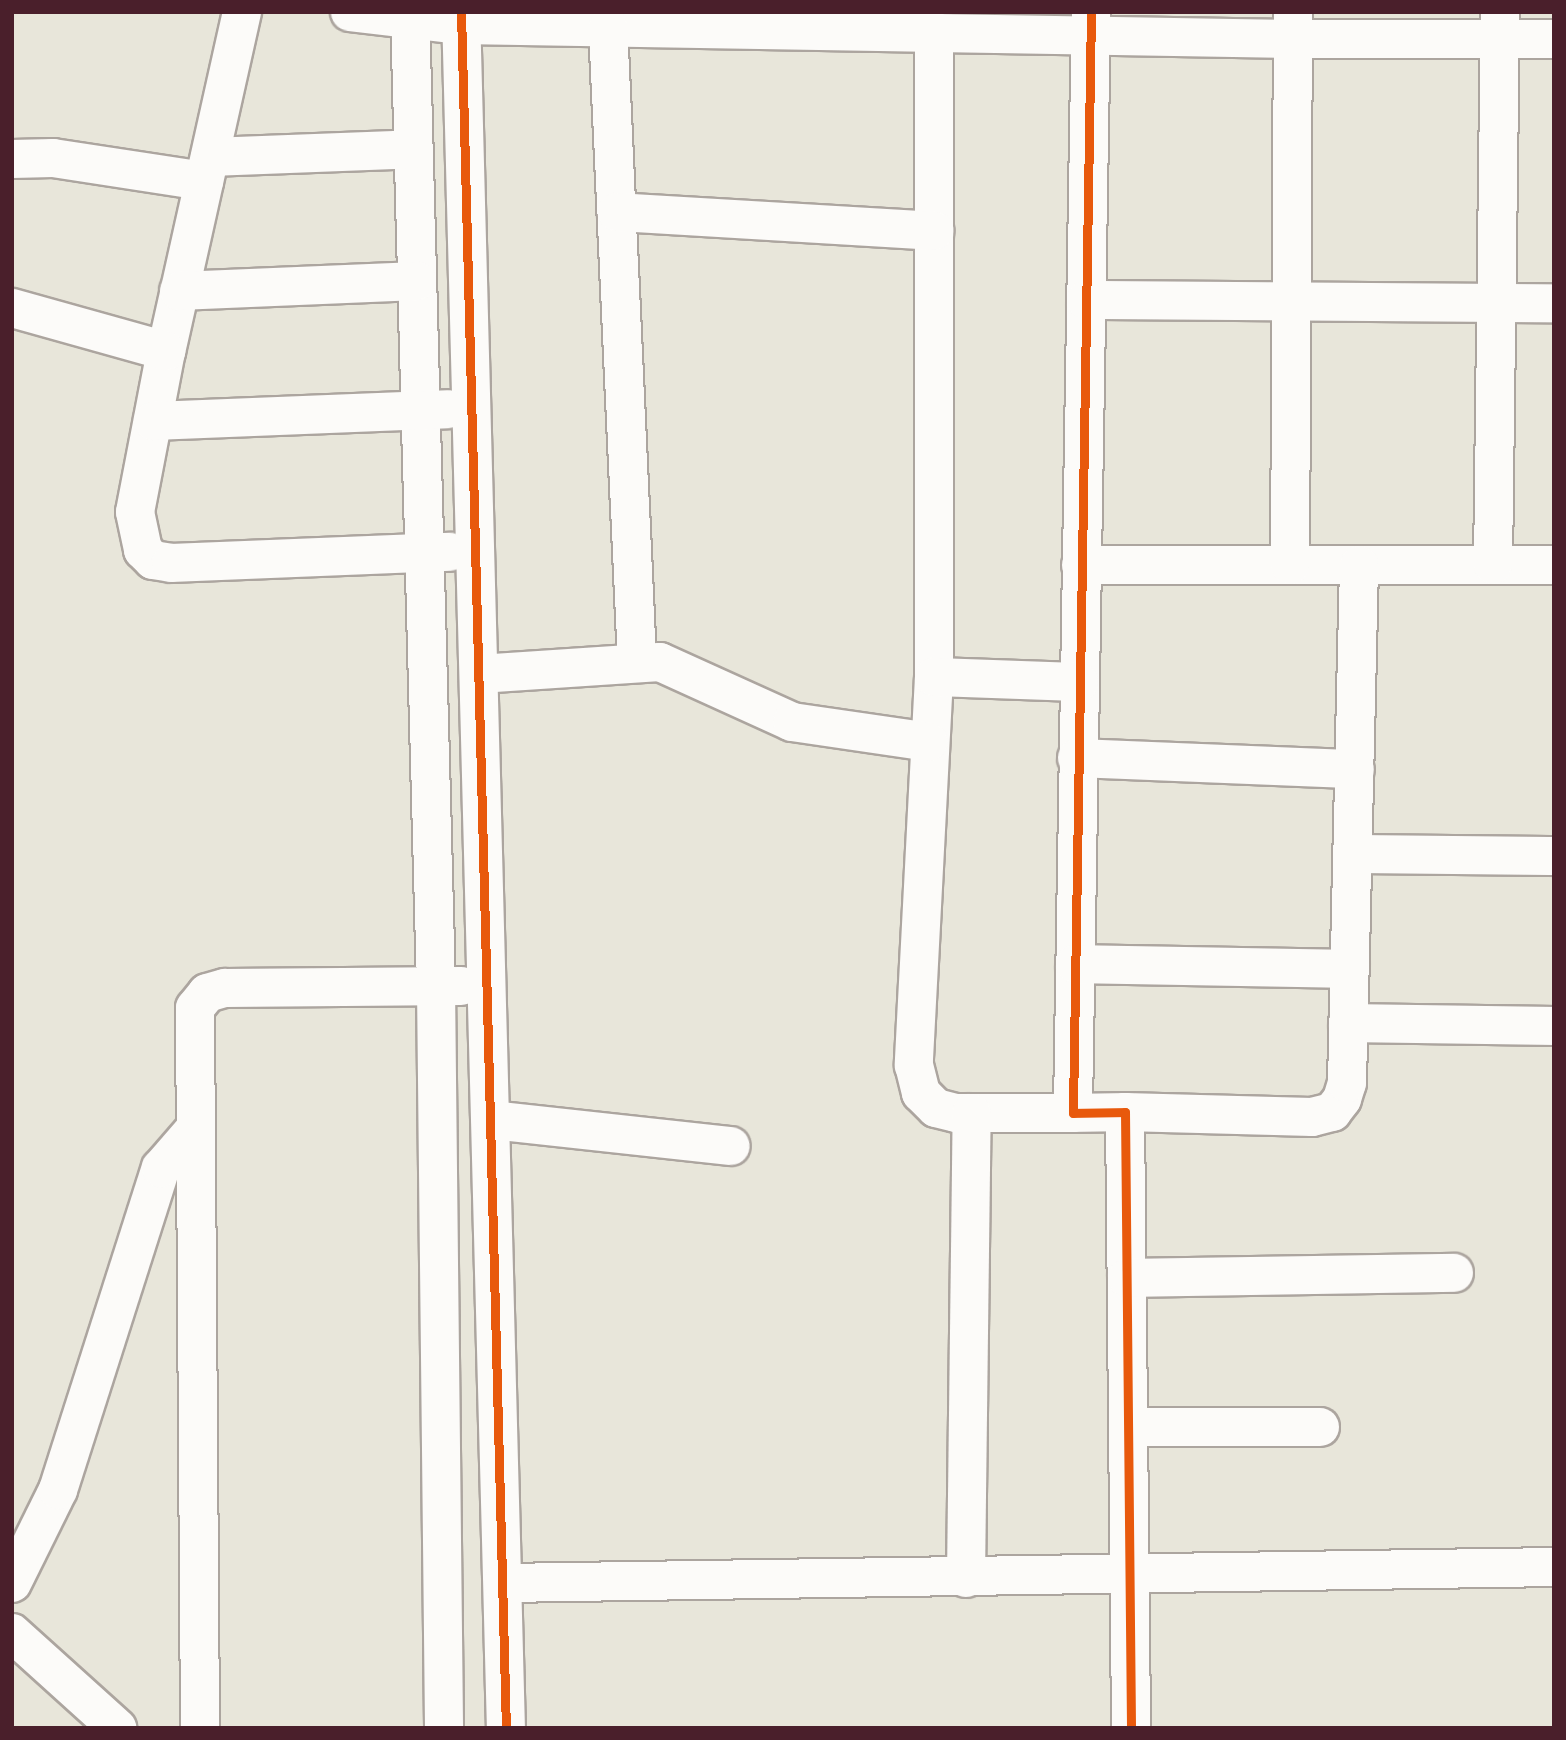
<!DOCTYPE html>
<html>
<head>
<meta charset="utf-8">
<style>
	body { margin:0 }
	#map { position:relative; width:1566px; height:1740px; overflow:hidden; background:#e8e6da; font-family:Mali,sans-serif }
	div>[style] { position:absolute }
	.roads { filter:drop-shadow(2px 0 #aca59f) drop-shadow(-2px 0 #aca59f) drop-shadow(0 2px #aca59f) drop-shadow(0 -2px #aca59f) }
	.minor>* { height:38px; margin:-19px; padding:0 19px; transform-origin:19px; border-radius:19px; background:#fcfbf9 }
	.cycleway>* { height:9px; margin:-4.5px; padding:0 4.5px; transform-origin:4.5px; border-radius:4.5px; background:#e8590c }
	span { translate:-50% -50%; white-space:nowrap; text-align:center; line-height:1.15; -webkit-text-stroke:5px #f6f6f2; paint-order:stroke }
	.frame { position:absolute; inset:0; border:14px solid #4a1f2b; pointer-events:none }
</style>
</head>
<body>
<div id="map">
	<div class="roads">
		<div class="minor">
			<div style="left:242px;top:12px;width:347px;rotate:102.6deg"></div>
			<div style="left:166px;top:351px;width:164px;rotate:100.9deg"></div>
			<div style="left:135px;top:512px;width:39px;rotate:78deg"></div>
			<div style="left:143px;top:550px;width:14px;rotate:45deg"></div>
			<div style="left:153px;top:560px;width:18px;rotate:9deg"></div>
			<div style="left:171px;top:563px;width:279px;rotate:-2.3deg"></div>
			<div style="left:350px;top:12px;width:112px;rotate:6.7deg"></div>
			<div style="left:461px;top:25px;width:832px;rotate:0.96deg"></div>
			<div style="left:1293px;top:39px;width:261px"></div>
			<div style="left:410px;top:12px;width:974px;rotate:88.47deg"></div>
			<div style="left:436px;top:986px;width:742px;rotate:89.38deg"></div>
			<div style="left:461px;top:12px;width:1717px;rotate:88.5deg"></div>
			<div style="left:1091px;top:12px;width:1101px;rotate:90.94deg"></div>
			<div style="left:1073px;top:1113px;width:52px;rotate:-1.1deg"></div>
			<div style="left:1125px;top:1112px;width:616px;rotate:89.44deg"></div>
			<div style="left:608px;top:27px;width:635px;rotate:87.38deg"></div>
			<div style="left:934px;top:31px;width:646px;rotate:90deg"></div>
			<div style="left:934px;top:677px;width:389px;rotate:93deg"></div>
			<div style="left:914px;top:1065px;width:29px;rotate:76deg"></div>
			<div style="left:921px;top:1093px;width:21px;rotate:45deg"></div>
			<div style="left:936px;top:1108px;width:21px;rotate:14deg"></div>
			<div style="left:956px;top:1113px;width:117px"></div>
			<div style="left:210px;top:157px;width:204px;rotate:-2.2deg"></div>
			<div style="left:12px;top:159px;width:41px;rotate:-1.4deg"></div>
			<div style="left:53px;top:158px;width:153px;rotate:8.7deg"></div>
			<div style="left:617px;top:212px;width:318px;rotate:3.4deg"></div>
			<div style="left:179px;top:291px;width:238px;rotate:-2.4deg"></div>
			<div style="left:1086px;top:300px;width:468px;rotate:0.4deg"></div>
			<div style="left:12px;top:308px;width:160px;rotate:15.6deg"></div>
			<div style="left:153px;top:421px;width:295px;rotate:-2.3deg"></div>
			<div style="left:1081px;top:565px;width:473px"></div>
			<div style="left:1290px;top:565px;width:553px;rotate:-89.69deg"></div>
			<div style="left:1493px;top:565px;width:553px;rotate:-89.27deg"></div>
			<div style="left:479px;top:674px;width:181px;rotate:-3.8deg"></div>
			<div style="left:660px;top:662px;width:145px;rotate:24.4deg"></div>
			<div style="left:792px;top:722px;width:138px;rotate:8.3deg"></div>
			<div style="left:934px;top:677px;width:145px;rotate:2deg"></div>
			<div style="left:1077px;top:758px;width:278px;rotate:2.3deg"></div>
			<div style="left:1353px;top:854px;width:201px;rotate:0.6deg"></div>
			<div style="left:1075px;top:964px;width:275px;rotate:1deg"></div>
			<div style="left:1348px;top:1023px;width:206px;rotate:0.8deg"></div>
			<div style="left:1125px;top:1112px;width:187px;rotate:1.5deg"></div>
			<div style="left:1312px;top:1117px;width:21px;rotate:-14deg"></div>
			<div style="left:1332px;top:1112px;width:16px;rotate:-52deg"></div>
			<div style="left:1342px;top:1099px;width:17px;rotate:-73deg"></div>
			<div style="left:1347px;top:1083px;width:518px;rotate:-88.67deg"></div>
			<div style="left:491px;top:1120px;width:241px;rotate:6.2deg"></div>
			<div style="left:1127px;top:1278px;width:327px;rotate:-0.9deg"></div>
			<div style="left:1128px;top:1427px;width:192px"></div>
			<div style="left:966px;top:1578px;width:465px;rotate:-89.3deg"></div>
			<div style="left:12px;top:1583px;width:104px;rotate:-63.7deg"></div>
			<div style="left:58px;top:1490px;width:338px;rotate:-72.3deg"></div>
			<div style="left:161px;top:1168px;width:49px;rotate:-49.1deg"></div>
			<div style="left:503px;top:1583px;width:1051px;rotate:-0.87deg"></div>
			<div style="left:12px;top:1633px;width:142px;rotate:42.1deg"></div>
			<div style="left:200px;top:1728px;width:720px;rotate:-90.4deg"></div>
			<div style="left:195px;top:1008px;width:19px;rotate:-51deg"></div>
			<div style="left:207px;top:993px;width:19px;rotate:-16deg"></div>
			<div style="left:225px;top:988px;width:236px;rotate:-0.5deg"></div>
		</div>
	</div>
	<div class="cycleway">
		<div style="left:461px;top:12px;width:1717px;rotate:88.5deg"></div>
		<div style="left:1091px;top:12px;width:1101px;rotate:90.94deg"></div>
		<div style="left:1073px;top:1113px;width:52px;rotate:-1.1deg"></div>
		<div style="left:1125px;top:1112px;width:616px;rotate:89.44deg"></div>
	</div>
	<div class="frame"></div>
</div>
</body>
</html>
